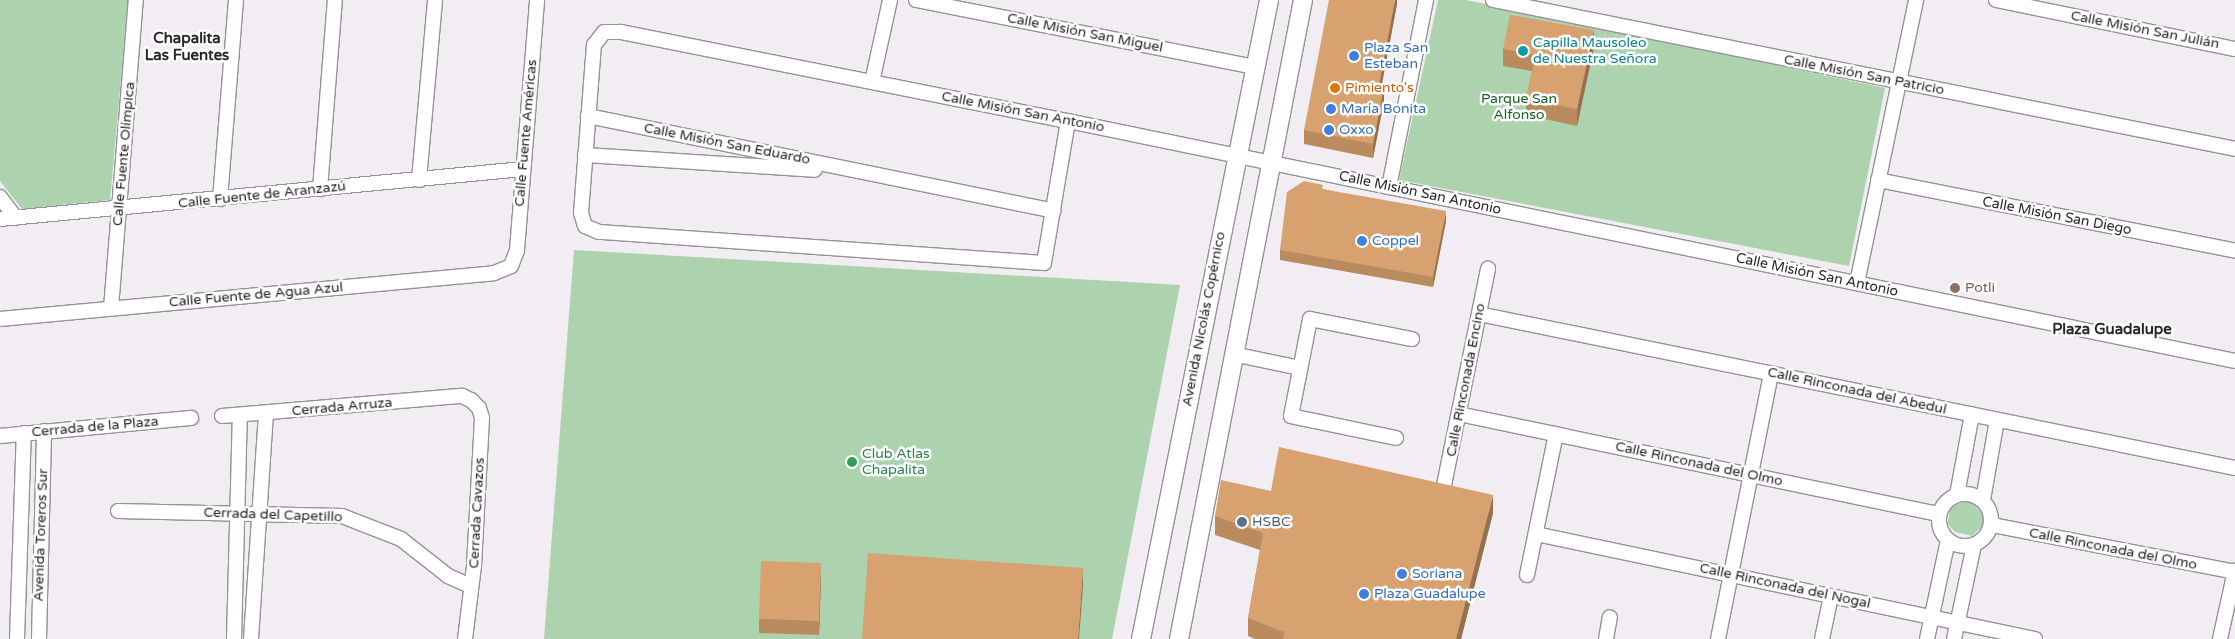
<!DOCTYPE html>
<html>
<head>
<meta charset="utf-8">
<style>
	body { margin:0 }
	#map { position:relative; width:2235px; height:639px; overflow:hidden; background:#f1edf2; font-family:"Varela Round",sans-serif }
	div>[style] { position:absolute }
	.green>* { inset:0; background:#acd2ae }
	.roads { filter:drop-shadow(1px 0 #959296) drop-shadow(-1px 0 #959296) drop-shadow(0 1px #959296) drop-shadow(0 -1px #959296) }
	.minor>* { height:14px; margin:-7px; padding:0 7px; transform-origin:7px; border-radius:7px; background:#fff }
	.minor>.ring { margin:-7px; padding:0; box-sizing:content-box; background:none; border:14px solid #fff; border-radius:50% }
	.tertiary>* { height:18px; margin:-9px; padding:0 9px; transform-origin:9px; border-radius:9px; background:#fff }
	.wall>* { inset:0; background:#b98b5f }
	.shaded-wall>* { inset:0; background:#96714e }
	.building>* { inset:0; background:#d7a26f; transform-origin:0 0 }
	.dots>* { width:14px; height:14px; translate:-50% -50%; box-sizing:border-box; border:2px solid #fff; border-radius:50% }
	span { translate:-50% -50%; white-space:nowrap; text-align:center; line-height:1.15; -webkit-text-stroke:5px #fff; paint-order:stroke }
	.street-label { font-size:14px; color:#272527 }
	.culture-label { font-size:14px; color:#0d838f }
	.left { translate:0 -50%; text-align:left }
	.shop-label { font-size:14px; color:#366cbe }
	.food-label { font-size:14px; color:#c56008 }
	.park-label { font-size:14px; color:#166424 }
	.education-label { font-size:14px; color:#785e54 }
	.leisure-label { font-size:14px; color:#27864d }
	.service-label { font-size:14px; color:#4e5e75 }
	.neighbourhood-label { font-size:15px; color:#272527; font-weight:700 }
</style>
</head>
<body>
<div id="map">
	<div class="green">
		<div style="clip-path:polygon(0 0,128px 0,110px 200px,22px 209px,0 181px)"></div>
		<div style="clip-path:polygon(1438px 0,1466px 0,1885px 88px,1849px 266px,1399px 180px)"></div>
		<div style="clip-path:polygon(574px 250px,1180px 285px,1112px 639px,544px 639px)"></div>
		<div style="clip-path:polygon(1965px 502px,1972px 503px,1984px 515px,1985px 524px,1972px 536px,1955px 532px,1948px 524px,1950px 507px)"></div>
	</div>
	<div class="roads">
		<div class="minor">
			<div style="left:916px;top:0;width:346px;rotate:11.2deg"></div>
			<div style="left:1493px;top:0;width:757px;rotate:11.35deg"></div>
			<div style="left:1996px;top:0;width:244px;rotate:11.6deg"></div>
			<div style="left:872px;top:82px;width:84px;rotate:-77.6deg"></div>
			<div style="left:588px;top:116px;width:475px;rotate:11.5deg"></div>
			<div style="left:1068px;top:121px;width:144px;rotate:99.6deg"></div>
			<div style="left:1044px;top:263px;width:446px;rotate:-176deg"></div>
			<div style="left:599px;top:232px;width:15px;rotate:-157deg"></div>
			<div style="left:585px;top:226px;width:14px;rotate:-107deg"></div>
			<div style="left:581px;top:213px;width:169px;rotate:-85.6deg"></div>
			<div style="left:594px;top:45px;width:16px;rotate:-52deg"></div>
			<div style="left:604px;top:32px;width:17px"></div>
			<div style="left:621px;top:32px;width:456px;rotate:11.3deg"></div>
			<div style="left:1068px;top:121px;width:1191px;rotate:11.62deg"></div>
			<div style="left:585px;top:155px;width:230px;rotate:3.7deg"></div>
			<div style="left:419px;top:180px;width:181px;rotate:-84.9deg"></div>
			<div style="left:1878px;top:180px;width:364px;rotate:11.2deg"></div>
			<div style="left:1389px;top:187px;width:191px;rotate:-78.8deg"></div>
			<div style="left:320px;top:189px;width:190px;rotate:-85.5deg"></div>
			<div style="left:0;top:197px;width:26px;rotate:53deg"></div>
			<div style="left:220px;top:199px;width:200px;rotate:-85.4deg"></div>
			<div style="left:0;top:219px;width:525px;rotate:-5.46deg"></div>
			<div style="left:1857px;top:283px;width:289px;rotate:-78.2deg"></div>
			<div style="left:111px;top:308px;width:309px;rotate:-85.4deg"></div>
			<div style="left:1479px;top:314px;width:772px;rotate:11.51deg"></div>
			<div style="left:0;top:319px;width:496px;rotate:-5.3deg"></div>
			<div style="left:494px;top:273px;width:18px;rotate:-22deg"></div>
			<div style="left:511px;top:266px;width:17px;rotate:-69deg"></div>
			<div style="left:517px;top:250px;width:251px;rotate:-85.4deg"></div>
			<div style="left:1233px;top:354px;width:68px;rotate:11.8deg"></div>
			<div style="left:1459px;top:414px;width:490px;rotate:11.8deg"></div>
			<div style="left:222px;top:416px;width:241px;rotate:-4.8deg"></div>
			<div style="left:462px;top:396px;width:10px;rotate:24deg"></div>
			<div style="left:471px;top:400px;width:11px;rotate:45deg"></div>
			<div style="left:479px;top:408px;width:10px;rotate:73deg"></div>
			<div style="left:482px;top:418px;width:148px;rotate:93.1deg"></div>
			<div style="left:474px;top:566px;width:74px;rotate:97deg"></div>
			<div style="left:0;top:436px;width:192px;rotate:-5.4deg"></div>
			<div style="left:1396px;top:438px;width:107px;rotate:-168.2deg"></div>
			<div style="left:1291px;top:416px;width:99px;rotate:-78.9deg"></div>
			<div style="left:1310px;top:319px;width:104px;rotate:11.1deg"></div>
			<div style="left:1443px;top:490px;width:226px;rotate:-78.5deg"></div>
			<div class="ring" style="left:1939px;top:494px;width:38px;height:38px"></div>
			<div style="left:1957px;top:495px;width:82px;rotate:-79.5deg"></div>
			<div style="left:1983px;top:500px;width:81px;rotate:-80.1deg"></div>
			<div style="left:118px;top:511px;width:224px;rotate:1.3deg"></div>
			<div style="left:342px;top:516px;width:63px;rotate:21.3deg"></div>
			<div style="left:401px;top:539px;width:60px;rotate:38.2deg"></div>
			<div style="left:448px;top:576px;width:24px;rotate:24deg"></div>
			<div style="left:1992px;top:525px;width:248px;rotate:10.9deg"></div>
			<div style="left:1536px;top:534px;width:510px;rotate:11.88deg"></div>
			<div style="left:1527px;top:575px;width:144px;rotate:-78.4deg"></div>
			<div style="left:17px;top:639px;width:206px;rotate:-88.1deg"></div>
			<div style="left:39px;top:639px;width:208px;rotate:-88.6deg"></div>
			<div style="left:234px;top:639px;width:224px;rotate:-88.5deg"></div>
			<div style="left:251px;top:639px;width:226px;rotate:-86.2deg"></div>
			<div style="left:1606px;top:639px;width:22px;rotate:-80deg"></div>
			<div style="left:1718px;top:639px;width:271px;rotate:-78.7deg"></div>
			<div style="left:1822px;top:639px;width:44px;rotate:-78.2deg"></div>
			<div style="left:1927px;top:639px;width:101px;rotate:-78deg"></div>
			<div style="left:1954px;top:639px;width:96px;rotate:-78deg"></div>
			<div style="left:2220px;top:639px;width:70px;rotate:-77.6deg"></div>
		</div>
		<div class="tertiary">
			<div style="left:1141px;top:639px;width:652px;rotate:-78.67deg"></div>
			<div style="left:1179px;top:639px;width:651px;rotate:-79.02deg"></div>
		</div>
	</div>
	<div class="wall">
		<div style="clip-path:polygon(1397px 0,1397px 4px,1381px 86px,1384px 101px,1373px 158px,1304px 144px,1304px 130px)"></div>
		<div style="clip-path:polygon(1594px 47px,1577px 126px,1526px 115px,1526px 99px,1532px 71px,1503px 66px,1503px 49px)"></div>
		<div style="clip-path:polygon(1323px 189px,1446px 221px,1433px 287px,1280px 260px,1280px 250px)"></div>
		<div style="clip-path:polygon(1271px 491px,1493px 513px,1461px 639px,1255px 639px,1248px 636px,1248px 618px,1260px 550px,1215px 535px,1215px 516px)"></div>
		<div style="clip-path:polygon(821px 577px,819px 635px,759px 633px,759px 619px)"></div>
	</div>
	<div class="shaded-wall">
		<div style="clip-path:polygon(1395px 0,1397px 0,1397px 4px,1379px 100px,1379px 85px)"></div>
		<div style="clip-path:polygon(1594px 30px,1594px 47px,1577px 126px,1577px 109px)"></div>
		<div style="clip-path:polygon(1384px 86px,1384px 101px,1373px 158px,1373px 144px)"></div>
		<div style="clip-path:polygon(1446px 211px,1446px 221px,1433px 287px,1433px 277px)"></div>
		<div style="clip-path:polygon(1493px 495px,1493px 513px,1461px 639px,1456px 639px)"></div>
		<div style="clip-path:polygon(821px 563px,821px 577px,819px 635px,819px 621px)"></div>
		<div style="clip-path:polygon(1083px 568px,1083px 586px,1079px 639px,1078px 639px)"></div>
	</div>
	<div class="building">
		<div style="clip-path:polygon(1329px 0,1395px 0,1379px 85px,1384px 86px,1373px 144px,1304px 130px)"></div>
		<div style="clip-path:polygon(1510px 15px,1594px 30px,1577px 109px,1526px 99px,1536px 55px,1503px 49px)"></div>
		<div style="clip-path:polygon(1304px 181px,1323px 185px,1322px 189px,1446px 211px,1433px 277px,1280px 250px,1287px 192px)"></div>
		<div style="clip-path:polygon(1279px 447px,1493px 495px,1456px 639px,1283px 639px,1284px 632px,1248px 618px,1263px 533px,1215px 516px,1221px 480px,1271px 491px)"></div>
		<div style="clip-path:polygon(868px 553px,1083px 568px,1078px 639px,862px 639px)"></div>
		<div style="left:761px;top:561px;width:60px;height:58px;rotate:2deg"></div>
	</div>
	<div class="dots">
		<div style="left:1523px;top:51px;background:#0f9aa8"></div>
		<div style="left:1354px;top:56px;background:#3f7fe0"></div>
		<div style="left:1335px;top:88px;background:#e8710a"></div>
		<div style="left:1331px;top:109px;background:#3f7fe0"></div>
		<div style="left:1329px;top:130px;background:#3f7fe0"></div>
		<div style="left:1362px;top:241px;background:#3f7fe0"></div>
		<div style="left:1955px;top:288px;background:#8d6e63"></div>
		<div style="left:852px;top:462px;background:#2e9e5b"></div>
		<div style="left:1242px;top:522px;background:#5c6f8a"></div>
		<div style="left:1402px;top:574px;background:#3f7fe0"></div>
		<div style="left:1364px;top:594px;background:#3f7fe0"></div>
	</div>
	<div class="street-label">
		<span style="left:2145px;top:30px;rotate:11deg">Calle Misión San Julián</span>
		<span style="left:1085px;top:33px;rotate:11deg">Calle Misión San Miguel</span>
		<span style="left:1864px;top:75px;rotate:11deg">Calle Misión San Patricio</span>
		<span style="left:1023px;top:112px;rotate:11deg">Calle Misión San Antonio</span>
		<span style="left:526px;top:133px;rotate:-85deg">Calle Fuente Américas</span>
		<span style="left:727px;top:144px;rotate:11deg">Calle Misión San Eduardo</span>
		<span style="left:124px;top:154px;rotate:-85deg">Calle Fuente Olímpica</span>
		<span style="left:1420px;top:193px;rotate:12deg">Calle Misión San Antonio</span>
		<span style="left:262px;top:195px;rotate:-6deg">Calle Fuente de Aranzazú</span>
		<span style="left:2057px;top:216px;rotate:11deg">Calle Misión San Diego</span>
		<span style="left:1817px;top:275px;rotate:12deg">Calle Misión San Antonio</span>
		<span style="left:256px;top:295px;rotate:-5deg">Calle Fuente de Agua Azul</span>
		<span style="left:1204px;top:319px;rotate:-79deg">Avenida Nicolás Copérnico</span>
		<span style="left:1466px;top:380px;rotate:-79deg">Calle Rinconada Encino</span>
		<span style="left:1857px;top:391px;rotate:12deg">Calle Rinconada del Abedul</span>
		<span style="left:342px;top:407px;rotate:-5deg">Cerrada Arruza</span>
		<span style="left:95px;top:427px;rotate:-5deg">Cerrada de la Plaza</span>
		<span style="left:1699px;top:464px;rotate:12deg">Calle Rinconada del Olmo</span>
		<span style="left:477px;top:513px;rotate:-87deg">Cerrada Cavazos</span>
		<span style="left:273px;top:515px;rotate:2deg">Cerrada del Capetillo</span>
		<span style="left:41px;top:535px;rotate:-88deg">Avenida Toreros Sur</span>
		<span style="left:2113px;top:549px;rotate:11deg">Calle Rinconada del Olmo</span>
		<span style="left:1785px;top:586px;rotate:12deg">Calle Rinconada del Nogal</span>
	</div>
	<div class="culture-label">
		<span class="left" style="left:1533px;top:51px">Capilla Mausoleo<br>de Nuestra Señora</span>
	</div>
	<div class="shop-label">
		<span class="left" style="left:1364px;top:56px">Plaza San<br>Esteban</span>
		<span class="left" style="left:1341px;top:109px">María Bonita</span>
		<span class="left" style="left:1339px;top:130px">Oxxo</span>
		<span class="left" style="left:1372px;top:241px">Coppel</span>
		<span class="left" style="left:1412px;top:574px">Soriana</span>
		<span class="left" style="left:1374px;top:594px">Plaza Guadalupe</span>
	</div>
	<div class="food-label">
		<span class="left" style="left:1345px;top:88px">Pimiento's</span>
	</div>
	<div class="park-label">
		<span style="left:1519px;top:107px">Parque San<br>Alfonso</span>
	</div>
	<div class="education-label">
		<span class="left" style="left:1965px;top:288px">Potli</span>
	</div>
	<div class="leisure-label">
		<span class="left" style="left:862px;top:462px">Club Atlas<br>Chapalita</span>
	</div>
	<div class="service-label">
		<span class="left" style="left:1252px;top:522px">HSBC</span>
	</div>
	<div class="neighbourhood-label">
		<span style="left:187px;top:47px">Chapalita<br>Las Fuentes</span>
		<span style="left:2112px;top:330px">Plaza Guadalupe</span>
	</div>
</div>
</body>
</html>
